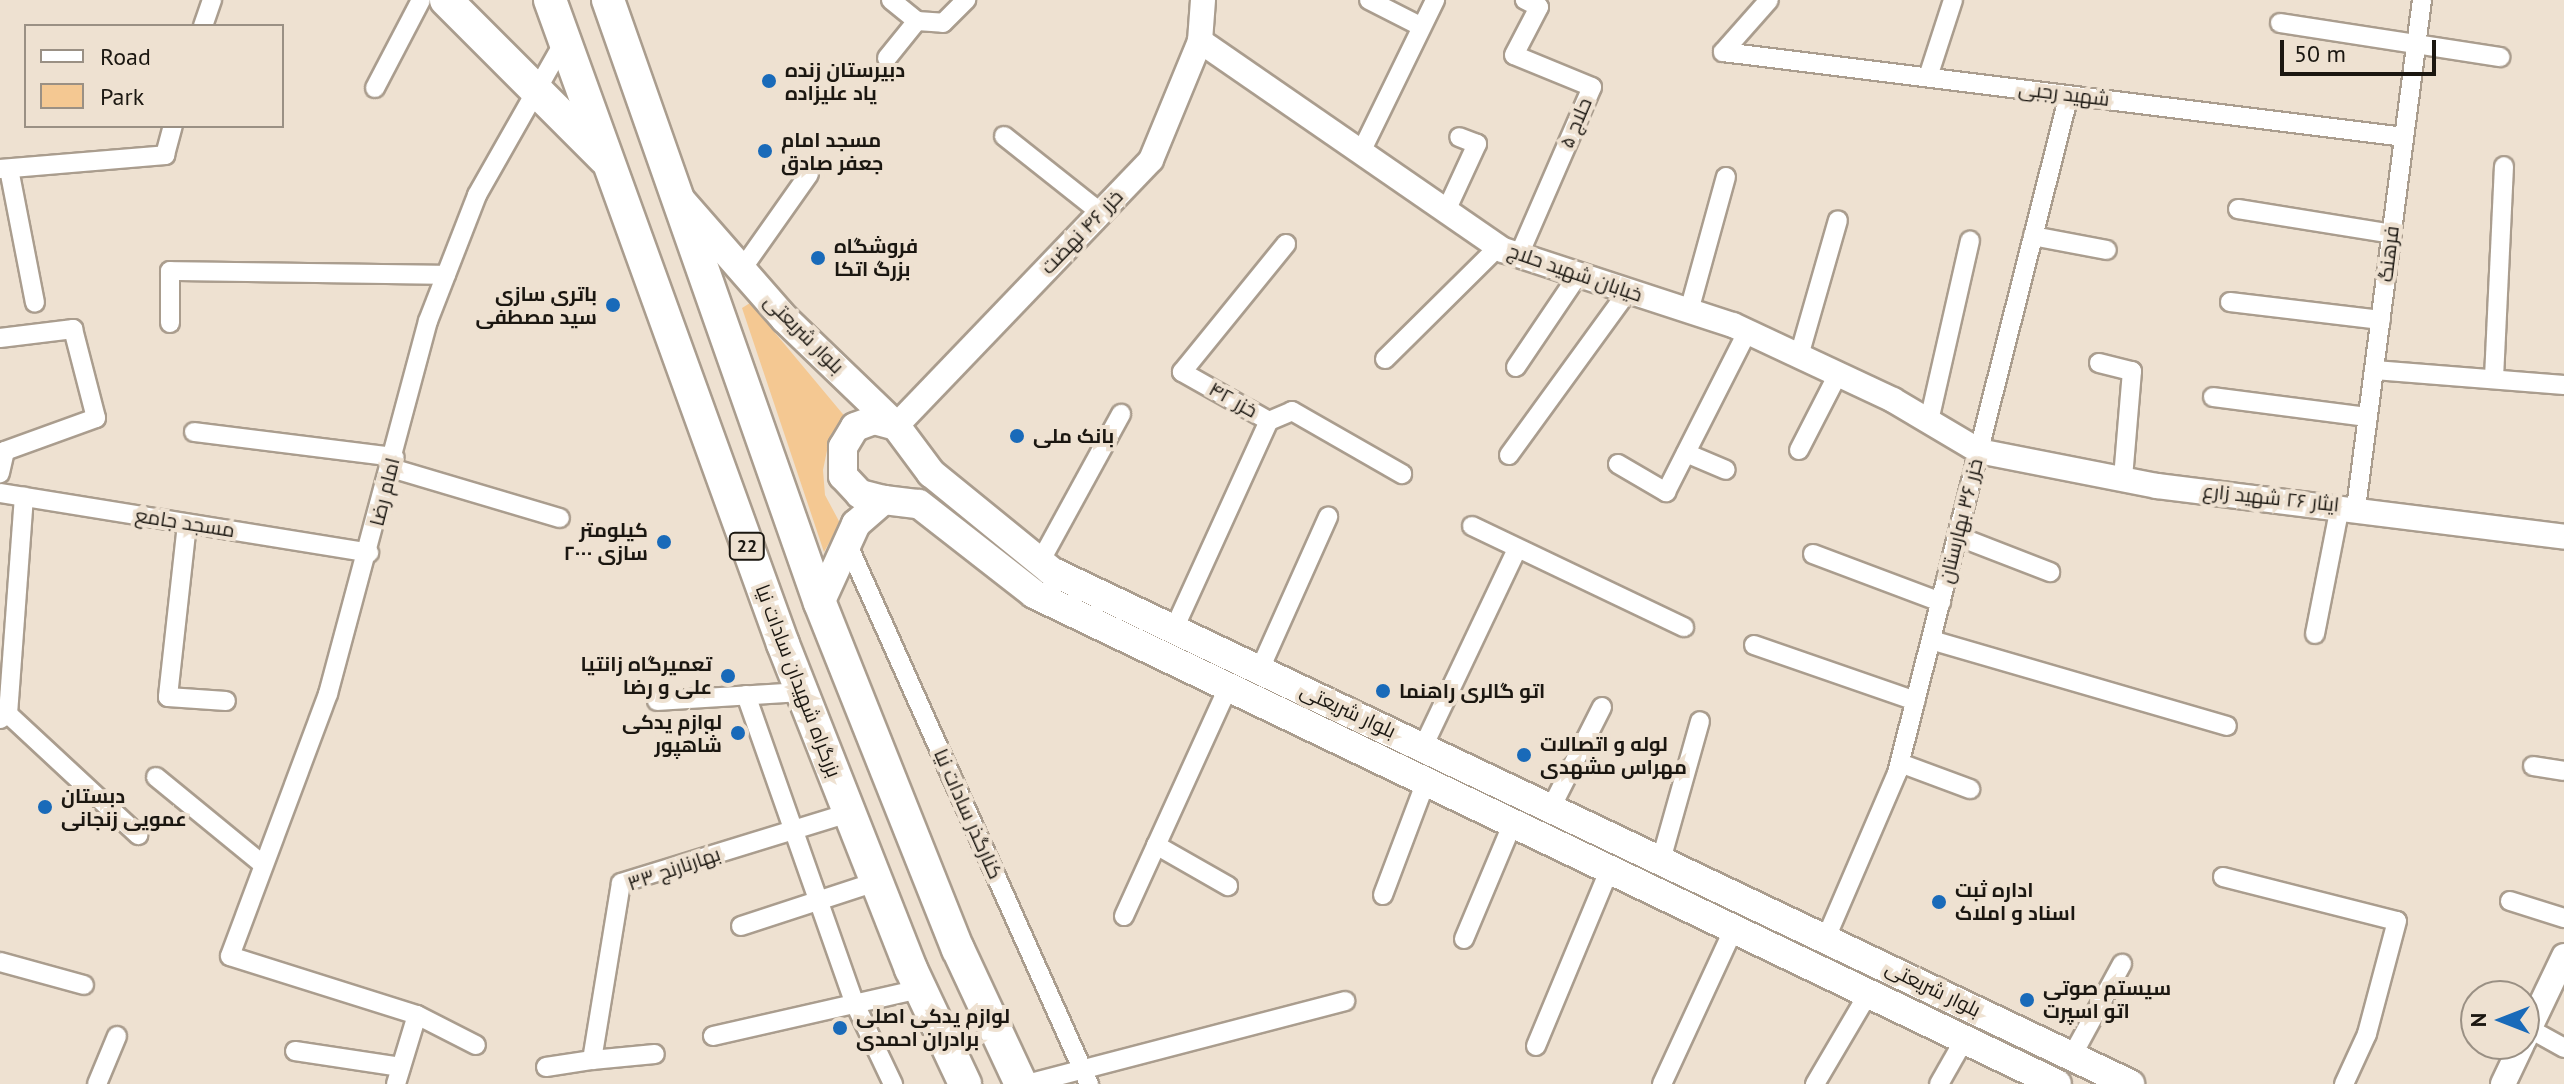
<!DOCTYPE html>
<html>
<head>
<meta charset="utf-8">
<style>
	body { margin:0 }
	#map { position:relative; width:2564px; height:1084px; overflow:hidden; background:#eee1d1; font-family:"PT Sans",Cairo,sans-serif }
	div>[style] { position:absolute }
	.green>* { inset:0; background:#f4c892 }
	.roads { filter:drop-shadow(2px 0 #aa9d8e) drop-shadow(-2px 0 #aa9d8e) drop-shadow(0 2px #aa9d8e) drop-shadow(0 -2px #aa9d8e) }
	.street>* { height:18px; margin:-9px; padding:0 9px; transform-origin:9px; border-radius:9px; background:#fff }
	.secondary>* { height:24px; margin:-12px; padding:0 12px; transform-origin:12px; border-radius:12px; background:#fff }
	.primary>* { height:28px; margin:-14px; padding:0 14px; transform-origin:14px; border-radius:14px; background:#fff }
	.highway>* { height:32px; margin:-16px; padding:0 16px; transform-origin:16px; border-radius:16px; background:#fff }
	.dots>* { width:22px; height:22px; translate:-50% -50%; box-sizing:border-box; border:4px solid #eee1d1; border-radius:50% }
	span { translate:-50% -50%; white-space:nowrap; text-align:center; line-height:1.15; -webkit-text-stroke:8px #eee1d1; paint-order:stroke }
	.shield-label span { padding:2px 6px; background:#eee1d1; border:2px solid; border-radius:6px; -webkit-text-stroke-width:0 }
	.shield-label { font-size:18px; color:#1b1711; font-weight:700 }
	.poi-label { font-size:20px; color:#1b1711; font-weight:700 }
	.left { translate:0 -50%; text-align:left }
	.right { translate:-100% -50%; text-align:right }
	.street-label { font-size:20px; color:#1b1711 }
	.legend { position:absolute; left:24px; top:24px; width:260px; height:104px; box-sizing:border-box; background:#eee1d1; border:2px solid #9a9084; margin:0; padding:10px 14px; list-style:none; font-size:24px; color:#1b1711 }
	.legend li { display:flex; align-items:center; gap:16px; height:40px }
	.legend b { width:40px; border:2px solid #9a9084 }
	.north { position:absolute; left:2460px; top:980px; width:80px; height:80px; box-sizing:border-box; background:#eee1d1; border:2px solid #9a9084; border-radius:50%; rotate:270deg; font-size:22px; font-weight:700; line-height:32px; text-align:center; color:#1b1711 }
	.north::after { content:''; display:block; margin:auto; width:28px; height:36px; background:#196ab9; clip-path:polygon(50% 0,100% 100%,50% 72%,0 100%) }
	.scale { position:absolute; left:2280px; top:40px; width:156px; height:36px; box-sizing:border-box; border:4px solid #1b1711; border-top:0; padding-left:10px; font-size:24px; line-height:28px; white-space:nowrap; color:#1b1711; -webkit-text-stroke:6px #eee1d1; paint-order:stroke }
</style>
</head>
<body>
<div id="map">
	<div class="green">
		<div style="clip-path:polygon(750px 303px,847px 419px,830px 436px,823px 470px,825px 495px,840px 523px,824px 552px,742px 308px)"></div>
	</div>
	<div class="roads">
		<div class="street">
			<div style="left:891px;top:0;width:33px;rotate:39deg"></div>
			<div style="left:917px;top:21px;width:26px;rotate:4deg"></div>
			<div style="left:943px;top:23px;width:33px;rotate:-45deg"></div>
			<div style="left:1369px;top:0;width:59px;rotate:27deg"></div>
			<div style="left:2280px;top:23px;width:223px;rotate:8.8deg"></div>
			<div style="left:203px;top:26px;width:28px;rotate:-71deg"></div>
			<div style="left:1723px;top:52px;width:686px;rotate:7.11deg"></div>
			<div style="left:1723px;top:52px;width:69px;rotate:-48.5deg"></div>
			<div style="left:887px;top:58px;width:48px;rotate:-51deg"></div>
			<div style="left:1928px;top:77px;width:81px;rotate:-72deg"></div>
			<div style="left:375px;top:88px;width:99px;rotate:-62.4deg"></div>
			<div style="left:1004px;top:136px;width:124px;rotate:38.4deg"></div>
			<div style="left:1361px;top:152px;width:169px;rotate:-64deg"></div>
			<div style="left:0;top:169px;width:166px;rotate:-4.8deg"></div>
			<div style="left:165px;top:155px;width:30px;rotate:-75deg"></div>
			<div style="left:9px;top:169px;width:136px;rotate:79deg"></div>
			<div style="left:2238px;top:209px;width:156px;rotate:9.2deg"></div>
			<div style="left:1446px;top:211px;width:74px;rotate:-65.2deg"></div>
			<div style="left:1477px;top:144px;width:19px;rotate:-159deg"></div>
			<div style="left:2033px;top:236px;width:75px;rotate:10.7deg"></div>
			<div style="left:1519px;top:255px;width:183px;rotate:-66.5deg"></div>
			<div style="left:1592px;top:87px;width:84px;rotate:-157.7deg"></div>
			<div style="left:1514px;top:55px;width:54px;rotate:-62.5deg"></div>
			<div style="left:1539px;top:7px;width:16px;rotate:-153deg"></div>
			<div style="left:742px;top:269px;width:116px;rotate:-54.8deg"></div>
			<div style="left:2230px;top:302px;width:152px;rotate:6.8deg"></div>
			<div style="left:1689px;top:311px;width:139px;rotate:-74.6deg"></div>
			<div style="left:170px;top:323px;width:52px;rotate:-90deg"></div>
			<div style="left:170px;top:271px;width:276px;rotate:0.8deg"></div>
			<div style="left:0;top:338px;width:74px;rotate:-7deg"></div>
			<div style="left:73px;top:329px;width:92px;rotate:75.5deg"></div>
			<div style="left:96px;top:418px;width:97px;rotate:160.1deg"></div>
			<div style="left:5px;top:451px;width:23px;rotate:103deg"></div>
			<div style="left:1799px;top:356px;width:141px;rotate:-74deg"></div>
			<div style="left:1385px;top:359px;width:159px;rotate:-44.7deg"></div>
			<div style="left:2099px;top:363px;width:34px;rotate:14deg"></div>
			<div style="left:2132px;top:371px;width:108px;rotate:94.8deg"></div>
			<div style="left:1516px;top:367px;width:111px;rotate:-56deg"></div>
			<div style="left:2374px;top:370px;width:191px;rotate:4.5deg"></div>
			<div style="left:2494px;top:378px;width:212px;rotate:-87.3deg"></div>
			<div style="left:2213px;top:397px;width:156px;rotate:7.4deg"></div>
			<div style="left:1269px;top:421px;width:25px;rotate:-23deg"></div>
			<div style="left:1292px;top:411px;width:127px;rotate:29.8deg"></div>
			<div style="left:1929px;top:421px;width:185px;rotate:-77.2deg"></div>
			<div style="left:194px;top:432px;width:202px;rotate:7.1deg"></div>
			<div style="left:1799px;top:450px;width:85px;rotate:-62.8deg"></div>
			<div style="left:1686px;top:453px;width:43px;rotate:23deg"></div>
			<div style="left:1509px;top:455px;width:203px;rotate:-54deg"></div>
			<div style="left:1618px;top:464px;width:56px;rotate:30.3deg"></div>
			<div style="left:1666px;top:492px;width:179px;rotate:-63.1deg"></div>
			<div style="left:391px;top:468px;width:176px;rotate:16.5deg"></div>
			<div style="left:0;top:493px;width:374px;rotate:9.2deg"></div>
			<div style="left:2356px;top:508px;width:512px;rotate:-82.6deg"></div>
			<div style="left:187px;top:524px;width:174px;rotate:96.3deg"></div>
			<div style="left:168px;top:697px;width:58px;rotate:3.9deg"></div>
			<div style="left:1472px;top:526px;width:235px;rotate:25.5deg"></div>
			<div style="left:1957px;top:536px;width:100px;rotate:21.2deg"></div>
			<div style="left:847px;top:543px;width:593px;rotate:65.9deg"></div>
			<div style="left:1813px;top:554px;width:137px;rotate:20.6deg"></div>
			<div style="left:1040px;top:562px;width:169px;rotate:-61.3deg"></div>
			<div style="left:1174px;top:629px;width:229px;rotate:-65.5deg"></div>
			<div style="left:1269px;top:421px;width:100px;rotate:-150.6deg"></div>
			<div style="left:1182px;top:372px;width:165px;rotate:-50.9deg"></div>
			<div style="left:2315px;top:634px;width:130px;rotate:-78.9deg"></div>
			<div style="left:1931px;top:640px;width:308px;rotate:16.2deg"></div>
			<div style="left:1754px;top:645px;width:171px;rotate:19.1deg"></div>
			<div style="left:1260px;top:669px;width:167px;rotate:-65.9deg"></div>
			<div style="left:746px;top:695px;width:328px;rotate:70.6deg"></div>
			<div style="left:855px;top:1004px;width:89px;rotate:64.6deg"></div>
			<div style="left:657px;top:701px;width:144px;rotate:-3.6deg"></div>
			<div style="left:8px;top:714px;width:178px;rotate:42.9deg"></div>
			<div style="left:0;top:719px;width:9px;rotate:-32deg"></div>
			<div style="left:8px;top:714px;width:218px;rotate:-85.8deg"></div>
			<div style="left:1423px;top:747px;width:219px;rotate:-64.6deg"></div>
			<div style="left:1900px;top:763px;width:75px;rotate:20.4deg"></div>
			<div style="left:2533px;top:766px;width:31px;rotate:9deg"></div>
			<div style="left:156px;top:777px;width:136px;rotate:39.3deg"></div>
			<div style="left:1551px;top:808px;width:113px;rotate:-63.2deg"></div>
			<div style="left:1156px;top:845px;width:83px;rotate:29.7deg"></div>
			<div style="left:1661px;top:860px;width:144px;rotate:-74.3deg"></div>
			<div style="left:2223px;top:877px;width:179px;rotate:14.2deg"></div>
			<div style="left:2397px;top:921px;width:117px;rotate:104.9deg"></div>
			<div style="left:2367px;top:1034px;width:55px;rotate:114.7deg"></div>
			<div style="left:1383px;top:895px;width:119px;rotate:-69.3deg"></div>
			<div style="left:2510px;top:901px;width:57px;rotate:17.5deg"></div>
			<div style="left:1124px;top:916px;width:248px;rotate:-65.5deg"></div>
			<div style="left:741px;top:926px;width:142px;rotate:-18.1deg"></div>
			<div style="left:1826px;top:938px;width:180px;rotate:-66.7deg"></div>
			<div style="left:1897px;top:773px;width:699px;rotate:-75.77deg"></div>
			<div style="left:1464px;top:939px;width:124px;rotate:-67.2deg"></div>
			<div style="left:0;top:962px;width:87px;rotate:15.3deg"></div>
			<div style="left:417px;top:1015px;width:66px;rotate:27deg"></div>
			<div style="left:2530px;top:1029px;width:39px;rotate:29deg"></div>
			<div style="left:713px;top:1036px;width:212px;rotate:-12.8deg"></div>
			<div style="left:1536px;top:1046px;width:190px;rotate:-67.4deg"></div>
			<div style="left:295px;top:1051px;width:107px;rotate:8.6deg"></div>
			<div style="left:2072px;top:1056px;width:105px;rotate:-61.5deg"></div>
			<div style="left:592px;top:1060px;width:63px;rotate:-5.4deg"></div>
			<div style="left:546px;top:1067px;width:47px;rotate:-8.7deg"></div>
			<div style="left:592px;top:1060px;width:179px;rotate:-80.7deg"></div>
			<div style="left:621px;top:883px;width:239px;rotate:-17.1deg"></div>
			<div style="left:97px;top:1084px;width:52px;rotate:-67.4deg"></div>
			<div style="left:396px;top:1084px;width:72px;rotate:-73.1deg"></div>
			<div style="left:417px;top:1015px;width:196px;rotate:-162.5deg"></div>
			<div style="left:230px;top:956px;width:280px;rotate:-69.5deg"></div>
			<div style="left:328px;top:694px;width:386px;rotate:-75deg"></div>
			<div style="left:428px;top:321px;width:135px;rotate:-68.7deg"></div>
			<div style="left:477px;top:195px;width:178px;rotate:-60.4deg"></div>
			<div style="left:1027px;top:1084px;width:329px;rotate:-14.6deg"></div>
			<div style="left:1662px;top:1084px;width:170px;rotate:-65.2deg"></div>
			<div style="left:1815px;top:1084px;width:104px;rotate:-59.5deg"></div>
			<div style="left:1939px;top:1084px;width:51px;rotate:-60.4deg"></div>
		</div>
		<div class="secondary">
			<div style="left:1200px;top:41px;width:368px;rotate:34.6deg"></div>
			<div style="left:1503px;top:250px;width:242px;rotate:18.1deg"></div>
			<div style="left:1733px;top:325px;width:177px;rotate:25.1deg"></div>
			<div style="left:1893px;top:400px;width:100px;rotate:30.7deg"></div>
			<div style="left:1979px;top:451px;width:181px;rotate:11.1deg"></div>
			<div style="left:2157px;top:486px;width:410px;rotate:7.1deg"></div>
			<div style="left:896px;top:426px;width:368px;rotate:-46.2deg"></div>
			<div style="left:1151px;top:160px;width:129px;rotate:-67.6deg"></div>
			<div style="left:1200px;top:41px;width:41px;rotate:-85.8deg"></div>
			<div style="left:2524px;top:1040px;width:93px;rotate:-64.5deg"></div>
			<div style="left:2503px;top:1084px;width:44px;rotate:-64.6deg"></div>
		</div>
		<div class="primary">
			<div style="left:679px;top:198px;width:161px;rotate:48.8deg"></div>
			<div style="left:785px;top:319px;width:154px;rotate:43.9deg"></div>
			<div style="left:896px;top:426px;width:59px;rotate:53.3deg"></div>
			<div style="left:931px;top:473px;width:155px;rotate:39.2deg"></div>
			<div style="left:1051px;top:571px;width:1195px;rotate:25.43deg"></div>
			<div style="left:884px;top:500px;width:25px;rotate:-166deg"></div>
			<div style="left:860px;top:494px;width:25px;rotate:-133deg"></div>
			<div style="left:843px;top:476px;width:29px;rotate:-90deg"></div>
			<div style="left:843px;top:447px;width:23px;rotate:-59deg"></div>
			<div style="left:855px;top:427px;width:20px;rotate:-20deg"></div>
			<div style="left:874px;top:420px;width:23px;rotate:15deg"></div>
			<div style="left:820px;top:603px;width:87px;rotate:-65.5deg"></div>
			<div style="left:856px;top:524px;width:37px;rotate:-41deg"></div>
			<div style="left:884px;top:500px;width:35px;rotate:7deg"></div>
			<div style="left:919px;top:504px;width:146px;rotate:38deg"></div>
			<div style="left:1034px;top:594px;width:1134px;rotate:25.59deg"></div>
		</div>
		<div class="highway">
			<div style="left:446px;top:0;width:225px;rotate:45deg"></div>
			<div style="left:550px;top:0;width:685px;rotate:70.11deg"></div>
			<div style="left:783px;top:644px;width:349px;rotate:68.5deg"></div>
			<div style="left:911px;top:969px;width:127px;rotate:64.8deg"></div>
			<div style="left:608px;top:0;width:639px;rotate:70.63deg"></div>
			<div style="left:820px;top:603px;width:373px;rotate:68.3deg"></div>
			<div style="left:958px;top:949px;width:149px;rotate:65deg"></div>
		</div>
	</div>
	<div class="dots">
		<div style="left:769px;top:81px;background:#196ab9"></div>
		<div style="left:765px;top:151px;background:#196ab9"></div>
		<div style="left:818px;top:258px;background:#196ab9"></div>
		<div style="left:613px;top:305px;background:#196ab9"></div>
		<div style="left:1017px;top:436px;background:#196ab9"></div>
		<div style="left:664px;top:542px;background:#196ab9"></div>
		<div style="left:728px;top:676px;background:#196ab9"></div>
		<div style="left:1383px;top:691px;background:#196ab9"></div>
		<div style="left:738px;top:733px;background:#196ab9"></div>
		<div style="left:1524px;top:755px;background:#196ab9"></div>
		<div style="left:45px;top:807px;background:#196ab9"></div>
		<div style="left:1939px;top:902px;background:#196ab9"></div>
		<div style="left:2027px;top:1000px;background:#196ab9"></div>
		<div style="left:840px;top:1028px;background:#196ab9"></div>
	</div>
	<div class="shield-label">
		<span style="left:747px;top:546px">22</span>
	</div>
	<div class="poi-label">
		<span class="left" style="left:785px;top:82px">دبیرستان زنده<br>یاد علیزاده</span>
		<span class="left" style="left:781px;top:152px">مسجد امام<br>جعفر صادق</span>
		<span class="left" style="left:834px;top:258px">فروشگاه<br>بزرگ اتکا</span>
		<span class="right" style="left:597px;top:306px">باتری سازی<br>سید مصطفی</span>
		<span class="left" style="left:1033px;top:436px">بانک ملی</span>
		<span class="right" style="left:648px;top:542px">کیلومتر<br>سازی ۲۰۰۰</span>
		<span class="right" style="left:712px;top:676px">تعمیرگاه زانتیا<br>علی و رضا</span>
		<span class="left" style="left:1399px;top:691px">اتو گالری راهنما</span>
		<span class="right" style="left:722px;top:734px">لوازم یدکی<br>شاهپور</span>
		<span class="left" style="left:1540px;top:756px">لوله و اتصالات<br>مهراس مشهدی</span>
		<span class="left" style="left:61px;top:808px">دبستان<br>عمویی زنجانی</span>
		<span class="left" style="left:1955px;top:902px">اداره ثبت<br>اسناد و املاک</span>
		<span class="left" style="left:2043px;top:1000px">سیستم صوتی<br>اتو اسپرت</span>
		<span class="left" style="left:856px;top:1028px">لوازم یدکی اصلی<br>برادران احمدی</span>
	</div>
	<div class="street-label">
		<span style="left:2064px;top:94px;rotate:7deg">شهید رجبی</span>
		<span style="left:1576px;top:123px;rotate:-67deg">حلاج ۵</span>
		<span style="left:1082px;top:232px;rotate:-46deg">خزر ۴۶ نهضت</span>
		<span style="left:2389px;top:254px;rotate:-83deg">فرهنگ</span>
		<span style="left:1575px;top:273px;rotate:19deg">خیابان شهید حلاج</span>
		<span style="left:804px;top:334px;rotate:45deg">بلوار شریعتی</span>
		<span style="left:1233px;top:400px;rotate:29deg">خزر ۴۲</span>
		<span style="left:385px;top:492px;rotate:-76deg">امام رضا</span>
		<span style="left:2271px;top:498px;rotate:6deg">ایثار ۲۶ شهید زارع</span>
		<span style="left:1961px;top:521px;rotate:-76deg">خزر ۳۶ بهارستان</span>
		<span style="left:185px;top:523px;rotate:9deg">مسجد جامع</span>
		<span style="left:798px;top:681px;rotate:69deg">بزرگراه شهیدان سادات نیا</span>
		<span style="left:1348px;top:711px;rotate:25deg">بلوار شریعتی</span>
		<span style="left:968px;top:814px;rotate:66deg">کنارگذر سادات نیا</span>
		<span style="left:674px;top:869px;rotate:-19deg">بهارنارنج ۳۳</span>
		<span style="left:1933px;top:989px;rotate:26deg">بلوار شریعتی</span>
	</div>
	<ul class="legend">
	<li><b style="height:10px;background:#fff"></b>Road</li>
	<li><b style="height:22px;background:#f4c892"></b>Park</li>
	</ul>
	<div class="north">N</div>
	<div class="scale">50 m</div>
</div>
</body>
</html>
